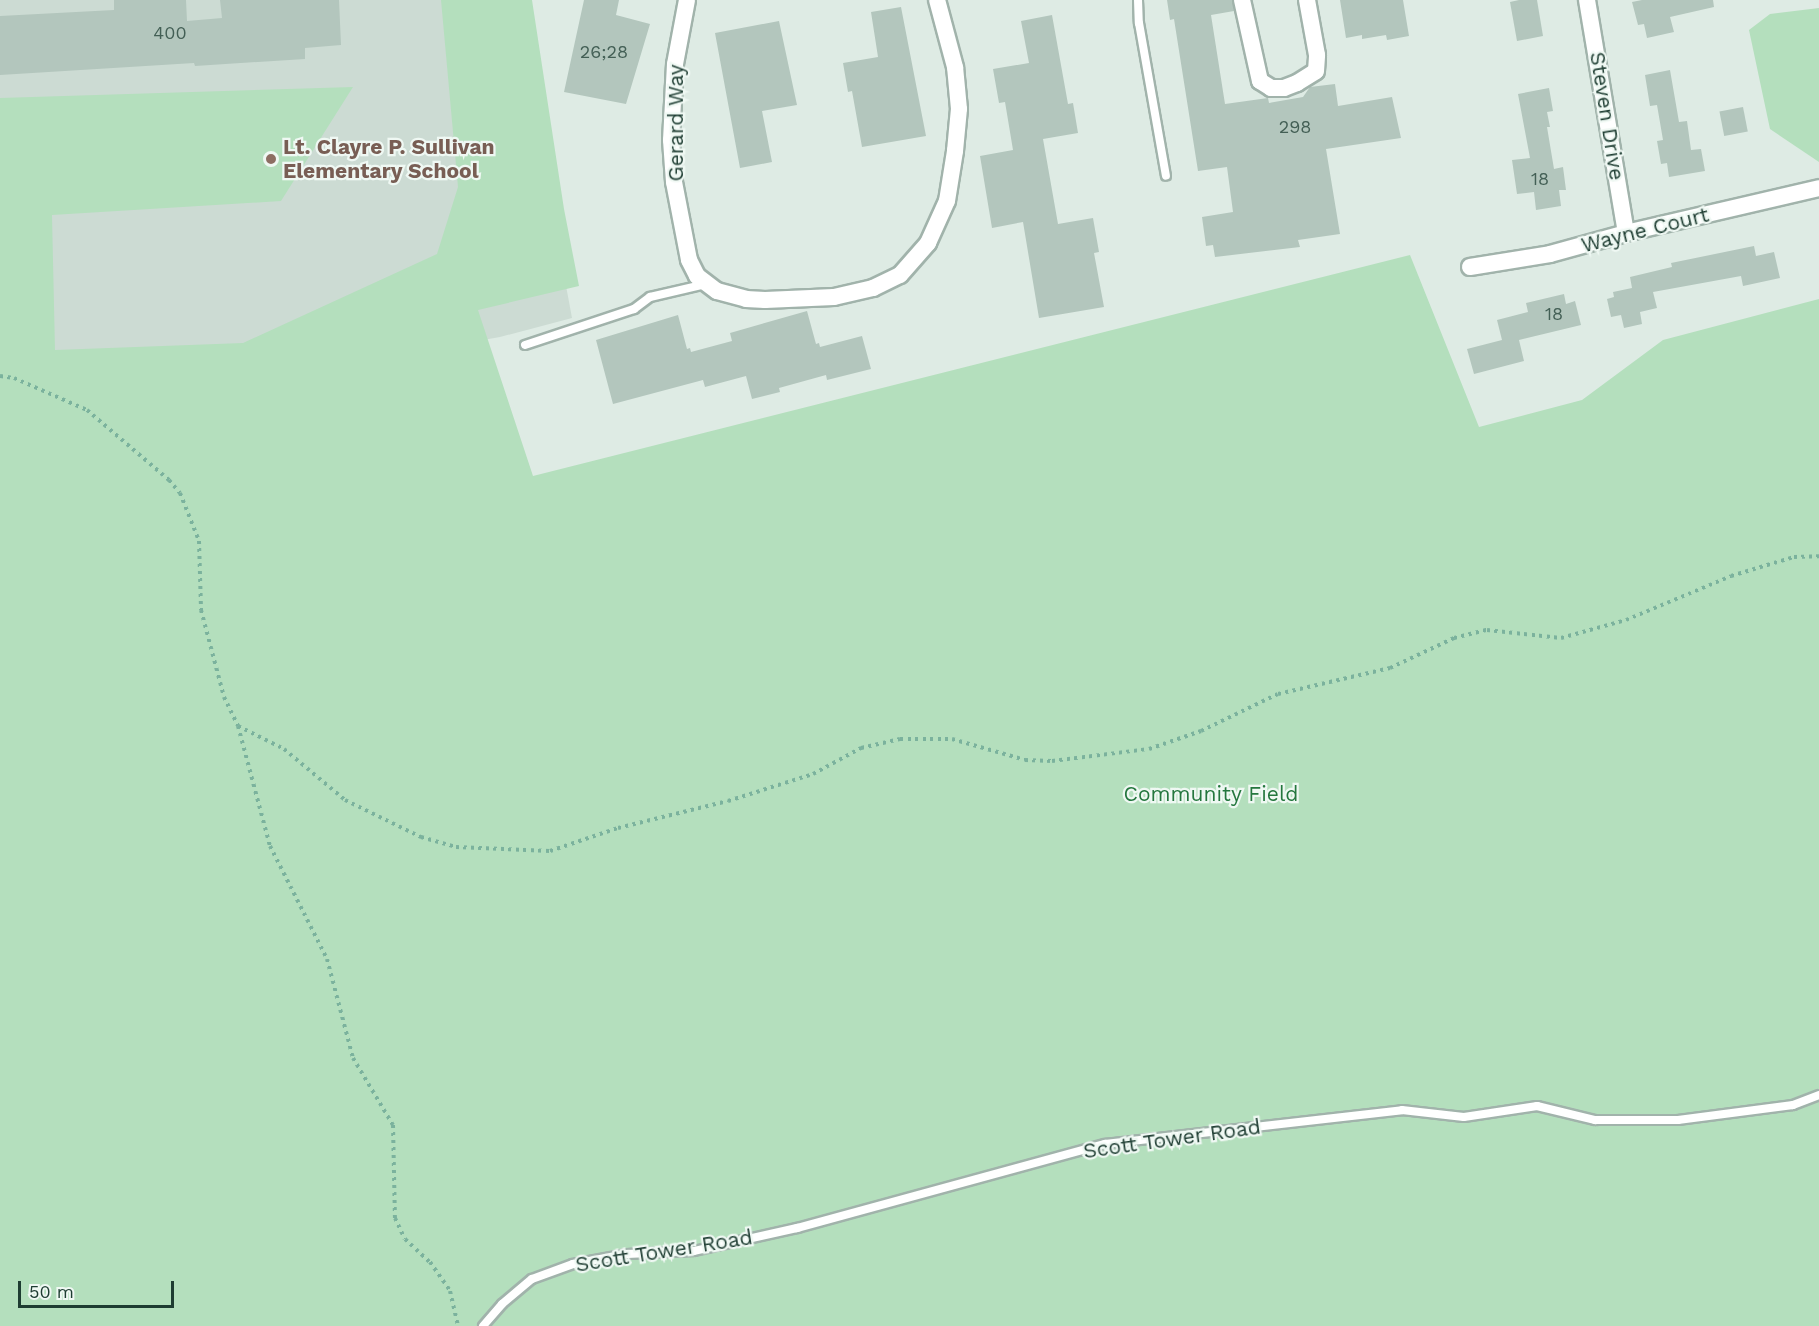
<!DOCTYPE html>
<html>
<head>
<meta charset="utf-8">
<style>
	body { margin:0 }
	#map { position:relative; width:1819px; height:1326px; overflow:hidden; background:#deebe4; font-family:"Work Sans",sans-serif }
	div>[style] { position:absolute }
	.built>* { inset:0; background:#ccdbd3 }
	.green>* { inset:0; background:#b4dfbd }
	.building>* { inset:0; background:#b3c6bd; transform-origin:0 0 }
	.path>* { height:4px; margin-top:-2px; transform-origin:0; background:repeating-linear-gradient(90deg,#7bb29d 0 3px,transparent 0 7.5px) }
	.roads { filter:drop-shadow(2px 0 #a1b3ab) drop-shadow(-2px 0 #a1b3ab) drop-shadow(0 2px #a1b3ab) drop-shadow(0 -2px #a1b3ab) }
	.lane>* { height:8px; margin:-4px; padding:0 4px; transform-origin:4px; border-radius:4px; background:#fff }
	.street>* { height:16px; margin:-8px; padding:0 8px; transform-origin:8px; border-radius:8px; background:#fff }
	.dots>* { width:16px; height:16px; translate:-50% -50%; box-sizing:border-box; border:3px solid #eff8f3; border-radius:50% }
	span { translate:-50% -50%; white-space:nowrap; text-align:center; line-height:1.15; -webkit-text-stroke:4.5px #eff8f3; paint-order:stroke }
	.number-label { font-size:18px; color:#435f55 }
	.number-label span { -webkit-text-stroke-width:0 }
	.street-label { font-size:21px; color:#1e3d32 }
	.education-label { font-size:21px; color:#785e54; font-weight:700 }
	.left { translate:0 -50%; text-align:left }
	.park-label { font-size:21px; color:#24773e }
	.scale { position:absolute; left:18px; top:1281px; width:156px; height:27px; box-sizing:border-box; border:3px solid #1e3d32; border-top:0; padding-left:8px; font-size:18px; line-height:21px; white-space:nowrap; color:#1e3d32; -webkit-text-stroke:4px #eff8f3; paint-order:stroke }
</style>
</head>
<body>
<div id="map">
	<div class="built">
		<div style="clip-path:polygon(0 0,513px 0,572px 318px,500px 337px,409px 353px,0 444px)"></div>
	</div>
	<div class="green">
		<div style="clip-path:polygon(441px 0,532px 0,564px 209px,579px 286px,478px 310px,533px 476px,1410px 255px,1479px 427px,1582px 400px,1663px 340px,1819px 299px,1819px 1326px,0 1326px,0 98px,353px 87px,281px 201px,52px 215px,55px 350px,243px 343px,437px 254px,458px 187px)"></div>
		<div style="clip-path:polygon(1819px 8px,1819px 162px,1770px 129px,1749px 30px,1770px 14px)"></div>
	</div>
	<div class="building">
		<div style="clip-path:polygon(114px 0,186px 0,187px 21px,222px 18px,220px 0,339px 0,341px 45px,305px 48px,305px 59px,195px 66px,194px 63px,0 75px,0 16px,114px 10px)"></div>
		<div style="clip-path:polygon(584px 0,619px 0,616px 15px,650px 24px,626px 104px,564px 92px)"></div>
		<div style="clip-path:polygon(1167px 0,1232px 0,1234px 11px,1211px 15px,1225px 104px,1268px 98px,1269px 103px,1303px 97px,1310px 87px,1335px 84px,1338px 106px,1392px 97px,1401px 138px,1326px 149px,1340px 234px,1298px 240px,1300px 247px,1215px 257px,1213px 245px,1206px 246px,1202px 217px,1233px 212px,1227px 167px,1198px 171px,1174px 19px,1170px 20px)"></div>
		<div style="clip-path:polygon(1340px 0,1403px 0,1409px 36px,1387px 40px,1386px 35px,1362px 39px,1362px 35px,1346px 38px)"></div>
		<div style="clip-path:polygon(1519px 0,1537px 0,1543px 36px,1517px 41px,1510px 2px)"></div>
		<div style="clip-path:polygon(1642px 0,1713px 0,1714px 7px,1670px 17px,1674px 32px,1647px 38px,1644px 24px,1638px 25px,1632px 2px)"></div>
		<div style="clip-path:polygon(901px 7px,926px 136px,862px 147px,852px 91px,848px 92px,843px 63px,878px 57px,871px 12px)"></div>
		<div style="clip-path:polygon(1052px 15px,1068px 104px,1073px 103px,1078px 133px,1043px 139px,1058px 224px,1093px 218px,1099px 252px,1094px 253px,1104px 307px,1039px 318px,1023px 222px,992px 228px,980px 156px,1013px 150px,1005px 102px,999px 103px,993px 69px,1029px 63px,1021px 21px)"></div>
		<div style="clip-path:polygon(779px 21px,797px 105px,762px 111px,772px 162px,740px 168px,715px 33px)"></div>
		<div style="clip-path:polygon(1670px 70px,1679px 122px,1687px 121px,1691px 150px,1701px 149px,1705px 171px,1669px 177px,1667px 163px,1661px 164px,1657px 141px,1663px 140px,1657px 105px,1650px 106px,1645px 75px)"></div>
		<div style="clip-path:polygon(1549px 88px,1553px 111px,1547px 112px,1550px 127px,1547px 127px,1554px 169px,1563px 167px,1566px 190px,1559px 190px,1561px 206px,1536px 210px,1534px 192px,1517px 194px,1512px 160px,1530px 158px,1518px 94px)"></div>
		<div style="left:1743px;top:107px;width:25px;height:24px;rotate:79deg"></div>
		<div style="clip-path:polygon(1754px 246px,1756px 256px,1774px 252px,1780px 278px,1743px 286px,1741px 276px,1653px 292px,1657px 308px,1640px 312px,1642px 324px,1624px 328px,1621px 315px,1611px 317px,1607px 299px,1614px 297px,1613px 292px,1632px 288px,1630px 277px,1672px 267px,1671px 263px)"></div>
		<div style="clip-path:polygon(1564px 294px,1566px 304px,1575px 301px,1581px 325px,1519px 340px,1524px 361px,1474px 374px,1467px 349px,1502px 340px,1497px 320px,1528px 312px,1526px 303px)"></div>
		<div style="clip-path:polygon(807px 311px,816px 344px,819px 343px,820px 347px,862px 336px,871px 369px,827px 380px,826px 375px,779px 388px,780px 392px,752px 399px,746px 376px,705px 387px,703px 380px,613px 404px,596px 340px,678px 315px,687px 349px,690px 348px,691px 352px,732px 341px,730px 333px)"></div>
	</div>
	<div class="path">
		<div style="left:0;top:376px;width:14px;rotate:8deg"></div>
		<div style="left:14px;top:378px;width:80px;rotate:23.7deg"></div>
		<div style="left:87px;top:410px;width:108px;rotate:40.5deg"></div>
		<div style="left:169px;top:480px;width:17px;rotate:50deg"></div>
		<div style="left:180px;top:493px;width:52px;rotate:68.4deg"></div>
		<div style="left:199px;top:541px;width:69px;rotate:88.3deg"></div>
		<div style="left:201px;top:610px;width:90px;rotate:75.2deg"></div>
		<div style="left:224px;top:697px;width:32px;rotate:64deg"></div>
		<div style="left:238px;top:726px;width:51px;rotate:26.6deg"></div>
		<div style="left:284px;top:749px;width:80px;rotate:39.9deg"></div>
		<div style="left:345px;top:800px;width:85px;rotate:26deg"></div>
		<div style="left:421px;top:837px;width:36px;rotate:16deg"></div>
		<div style="left:456px;top:847px;width:94px;rotate:2.4deg"></div>
		<div style="left:550px;top:851px;width:72px;rotate:-18.7deg"></div>
		<div style="left:618px;top:828px;width:113px;rotate:-13.8deg"></div>
		<div style="left:728px;top:801px;width:89px;rotate:-17.6deg"></div>
		<div style="left:813px;top:774px;width:55px;rotate:-28.4deg"></div>
		<div style="left:861px;top:748px;width:40px;rotate:-13deg"></div>
		<div style="left:900px;top:739px;width:52px"></div>
		<div style="left:952px;top:739px;width:76px;rotate:16deg"></div>
		<div style="left:1025px;top:760px;width:27px;rotate:2deg"></div>
		<div style="left:1052px;top:761px;width:98px;rotate:-7.1deg"></div>
		<div style="left:1149px;top:749px;width:55px;rotate:-19.1deg"></div>
		<div style="left:1201px;top:731px;width:85px;rotate:-25.7deg"></div>
		<div style="left:1278px;top:694px;width:115px;rotate:-13.1deg"></div>
		<div style="left:1390px;top:668px;width:71px;rotate:-25.1deg"></div>
		<div style="left:1454px;top:638px;width:34px;rotate:-14deg"></div>
		<div style="left:1487px;top:630px;width:74px;rotate:6.2deg"></div>
		<div style="left:1561px;top:638px;width:67px;rotate:-15.5deg"></div>
		<div style="left:1626px;top:620px;width:114px;rotate:-22.7deg"></div>
		<div style="left:1731px;top:576px;width:66px;rotate:-16.8deg"></div>
		<div style="left:1794px;top:557px;width:25px;rotate:-2deg"></div>
		<div style="left:238px;top:726px;width:124px;rotate:75.1deg"></div>
		<div style="left:270px;top:846px;width:127px;rotate:63.2deg"></div>
		<div style="left:327px;top:959px;width:102px;rotate:75.3deg"></div>
		<div style="left:353px;top:1058px;width:78px;rotate:59.2deg"></div>
		<div style="left:393px;top:1125px;width:93px;rotate:88.8deg"></div>
		<div style="left:395px;top:1218px;width:23px;rotate:65deg"></div>
		<div style="left:405px;top:1239px;width:34px;rotate:43deg"></div>
		<div style="left:430px;top:1262px;width:35px;rotate:55deg"></div>
		<div style="left:450px;top:1291px;width:36px;rotate:77deg"></div>
	</div>
	<div class="roads">
		<div class="lane">
			<div style="left:1138px;top:0;width:23px;rotate:88deg"></div>
			<div style="left:1139px;top:23px;width:155px;rotate:80deg"></div>
			<div style="left:525px;top:345px;width:115px;rotate:-18.3deg"></div>
			<div style="left:634px;top:309px;width:20px;rotate:-37deg"></div>
			<div style="left:650px;top:297px;width:57px;rotate:-13.1deg"></div>
			<div style="left:483px;top:1326px;width:29px;rotate:-49deg"></div>
			<div style="left:502px;top:1304px;width:39px;rotate:-40deg"></div>
			<div style="left:532px;top:1279px;width:44px;rotate:-20.1deg"></div>
			<div style="left:573px;top:1264px;width:55px;rotate:-10.5deg"></div>
			<div style="left:627px;top:1254px;width:67px;rotate:-2.6deg"></div>
			<div style="left:694px;top:1251px;width:106px;rotate:-12.6deg"></div>
			<div style="left:797px;top:1228px;width:319px;rotate:-15.3deg"></div>
			<div style="left:1105px;top:1144px;width:299px;rotate:-6.5deg"></div>
			<div style="left:1402px;top:1110px;width:62px;rotate:6.4deg"></div>
			<div style="left:1464px;top:1117px;width:74px;rotate:-8.6deg"></div>
			<div style="left:1537px;top:1106px;width:60px;rotate:13.6deg"></div>
			<div style="left:1595px;top:1120px;width:83px"></div>
			<div style="left:1678px;top:1120px;width:116px;rotate:-7.4deg"></div>
			<div style="left:1793px;top:1105px;width:28px;rotate:-21deg"></div>
		</div>
		<div class="street">
			<div style="left:687px;top:0;width:65px;rotate:100.6deg"></div>
			<div style="left:675px;top:64px;width:76px;rotate:93deg"></div>
			<div style="left:671px;top:140px;width:42px;rotate:85.9deg"></div>
			<div style="left:674px;top:182px;width:79px;rotate:79.1deg"></div>
			<div style="left:689px;top:260px;width:18px;rotate:63deg"></div>
			<div style="left:697px;top:276px;width:25px;rotate:37deg"></div>
			<div style="left:717px;top:291px;width:30px;rotate:15deg"></div>
			<div style="left:746px;top:299px;width:19px;rotate:3deg"></div>
			<div style="left:765px;top:300px;width:69px;rotate:-2.5deg"></div>
			<div style="left:834px;top:297px;width:40px;rotate:-13deg"></div>
			<div style="left:873px;top:288px;width:30px;rotate:-26deg"></div>
			<div style="left:900px;top:275px;width:43px;rotate:-48.8deg"></div>
			<div style="left:928px;top:243px;width:46px;rotate:-65.7deg"></div>
			<div style="left:947px;top:201px;width:51px;rotate:-80.9deg"></div>
			<div style="left:955px;top:151px;width:42px;rotate:-84.6deg"></div>
			<div style="left:959px;top:109px;width:42px;rotate:-95.4deg"></div>
			<div style="left:955px;top:67px;width:69px;rotate:-105deg"></div>
			<div style="left:1242px;top:0;width:83px;rotate:77.5deg"></div>
			<div style="left:1260px;top:81px;width:13px;rotate:32deg"></div>
			<div style="left:1271px;top:88px;width:13px"></div>
			<div style="left:1284px;top:88px;width:14px;rotate:-21deg"></div>
			<div style="left:1297px;top:83px;width:22px;rotate:-32deg"></div>
			<div style="left:1316px;top:71px;width:16px;rotate:-86deg"></div>
			<div style="left:1317px;top:55px;width:56px;rotate:-100.3deg"></div>
			<div style="left:1587px;top:0;width:236px;rotate:80.5deg"></div>
			<div style="left:1470px;top:267px;width:81px;rotate:-9.2deg"></div>
			<div style="left:1550px;top:254px;width:79px;rotate:-15.4deg"></div>
			<div style="left:1626px;top:233px;width:198px;rotate:-13.1deg"></div>
		</div>
	</div>
	<div class="dots">
		<div style="left:271px;top:159px;background:#8d6e63"></div>
	</div>
	<div class="number-label">
		<span style="left:170px;top:33px">400</span>
		<span style="left:604px;top:52px">26;28</span>
		<span style="left:1295px;top:127px">298</span>
		<span style="left:1540px;top:179px">18</span>
		<span style="left:1554px;top:314px">18</span>
	</div>
	<div class="street-label">
		<span style="left:1607px;top:116px;rotate:81deg">Steven Drive</span>
		<span style="left:676px;top:123px;rotate:-90deg">Gerard Way</span>
		<span style="left:1645px;top:230px;rotate:-14deg">Wayne Court</span>
		<span style="left:1172px;top:1139px;rotate:-8deg">Scott Tower Road</span>
		<span style="left:664px;top:1251px;rotate:-9deg">Scott Tower Road</span>
	</div>
	<div class="education-label">
		<span class="left" style="left:283px;top:159px">Lt. Clayre P. Sullivan<br>Elementary School</span>
	</div>
	<div class="park-label">
		<span style="left:1211px;top:794px">Community Field</span>
	</div>
	<div class="scale">50 m</div>
</div>
</body>
</html>
